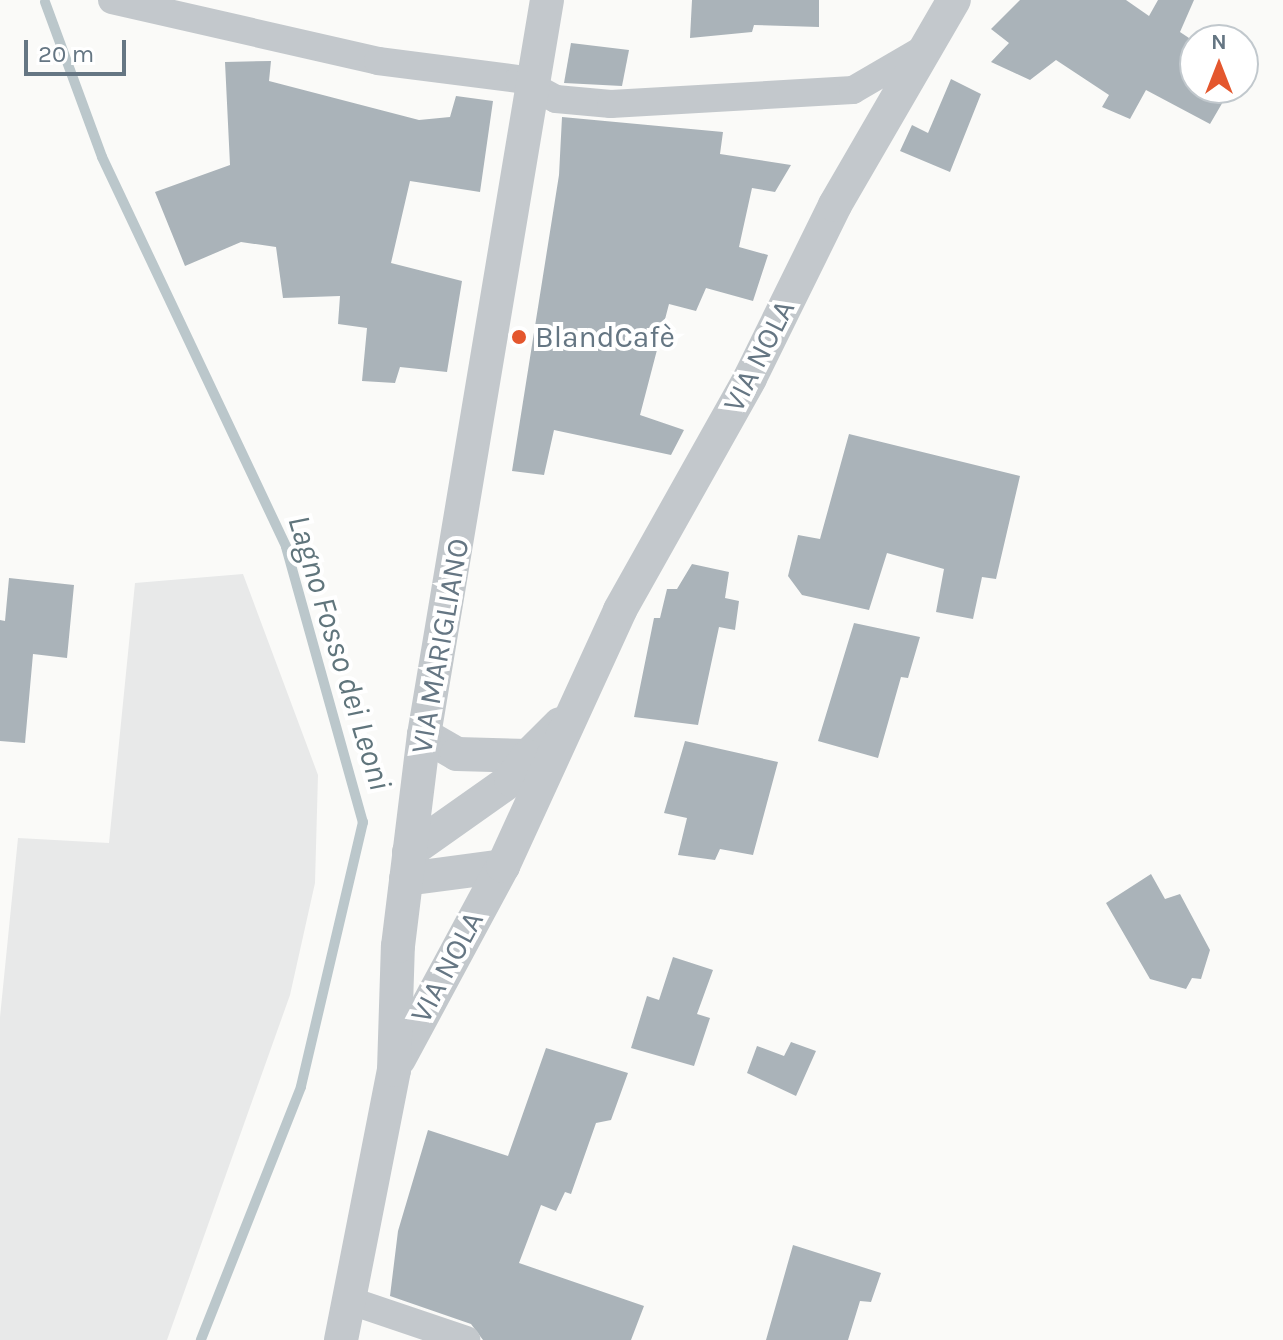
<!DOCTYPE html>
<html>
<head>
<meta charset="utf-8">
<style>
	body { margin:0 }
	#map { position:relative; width:1283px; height:1340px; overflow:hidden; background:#fafaf8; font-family:Karla,sans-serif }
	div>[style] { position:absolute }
	.built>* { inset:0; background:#e8e9e9 }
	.stream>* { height:10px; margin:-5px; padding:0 5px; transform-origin:5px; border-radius:5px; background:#bbc7cb }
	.building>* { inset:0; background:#aab3b9 }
	.minor>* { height:28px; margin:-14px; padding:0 14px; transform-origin:14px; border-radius:14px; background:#c3c8cc }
	.tertiary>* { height:34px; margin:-17px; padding:0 17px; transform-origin:17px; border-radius:17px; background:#c3c8cc }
	.dots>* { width:22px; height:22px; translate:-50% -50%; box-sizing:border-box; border:4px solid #fff; border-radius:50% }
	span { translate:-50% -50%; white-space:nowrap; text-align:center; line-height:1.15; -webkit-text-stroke:8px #fff; paint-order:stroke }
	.poi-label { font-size:30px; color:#657683 }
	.left { translate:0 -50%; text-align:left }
	.street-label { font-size:30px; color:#657683 }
	.water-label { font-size:32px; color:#60757c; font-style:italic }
	.north { position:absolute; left:1179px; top:24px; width:80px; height:80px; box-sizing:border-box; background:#fff; border:2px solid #c1c8cd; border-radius:50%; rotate:0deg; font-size:22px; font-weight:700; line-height:32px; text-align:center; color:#657683 }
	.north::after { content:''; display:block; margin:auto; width:28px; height:36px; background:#e4572e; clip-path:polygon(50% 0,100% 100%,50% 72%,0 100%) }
	.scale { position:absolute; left:24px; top:40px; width:102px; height:36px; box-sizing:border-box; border:4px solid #657683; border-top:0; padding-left:10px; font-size:24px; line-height:28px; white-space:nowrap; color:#657683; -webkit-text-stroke:6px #fff; paint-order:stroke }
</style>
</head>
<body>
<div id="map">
	<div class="built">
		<div style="clip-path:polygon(243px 574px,318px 775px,315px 883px,290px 995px,167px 1340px,0 1340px,0 1017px,18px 838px,109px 843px,135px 583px)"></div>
	</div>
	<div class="stream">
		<div style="left:45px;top:2px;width:165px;rotate:69.8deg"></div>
		<div style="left:102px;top:157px;width:431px;rotate:64.7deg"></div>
		<div style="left:286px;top:547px;width:286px;rotate:74.4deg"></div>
		<div style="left:363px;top:822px;width:272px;rotate:103.2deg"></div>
		<div style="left:301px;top:1087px;width:272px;rotate:111.6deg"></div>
	</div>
	<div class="building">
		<div style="clip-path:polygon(692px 0,819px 0,819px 27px,754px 25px,752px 32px,690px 38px)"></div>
		<div style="clip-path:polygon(1020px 0,1126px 0,1149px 16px,1158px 0,1194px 0,1180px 32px,1195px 42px,1195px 88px,1231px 88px,1210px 124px,1146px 90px,1130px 119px,1102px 107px,1109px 95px,1056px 60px,1030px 80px,991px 62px,1009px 43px,991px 29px)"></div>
		<div style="clip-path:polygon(571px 43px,629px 50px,622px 86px,564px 83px)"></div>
		<div style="clip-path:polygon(271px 61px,269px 81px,419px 120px,450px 117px,456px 96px,493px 101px,480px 192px,410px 181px,391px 263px,462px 281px,447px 372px,400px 367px,395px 383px,362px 381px,367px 328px,338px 324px,340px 296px,283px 298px,276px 247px,241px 242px,185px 266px,155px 192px,230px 165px,225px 62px)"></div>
		<div style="clip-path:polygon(951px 79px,981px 94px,950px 172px,900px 151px,912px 125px,928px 133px)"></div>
		<div style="clip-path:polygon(562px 117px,723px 132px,720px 154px,791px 165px,775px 192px,752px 188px,739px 247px,768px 255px,753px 301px,706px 288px,696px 311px,669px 304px,640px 415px,684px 430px,671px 455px,554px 430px,544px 475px,512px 471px,559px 175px)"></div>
		<div style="clip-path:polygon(849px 434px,1020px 476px,996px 579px,982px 577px,973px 619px,936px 612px,944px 569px,887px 553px,869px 610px,802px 595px,788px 576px,798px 535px,820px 539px)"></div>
		<div style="clip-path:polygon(692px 564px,729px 572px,725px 598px,739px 601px,735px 630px,719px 627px,698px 725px,634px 717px,654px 618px,660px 618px,667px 589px,677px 589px)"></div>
		<div style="clip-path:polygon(9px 578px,74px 585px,67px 658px,33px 654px,25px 743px,0 741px,0 620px,5px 621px)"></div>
		<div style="clip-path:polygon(854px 623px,920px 637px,908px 678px,901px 677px,878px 758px,818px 741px)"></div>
		<div style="clip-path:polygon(685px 741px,778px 762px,753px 855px,720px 849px,715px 860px,678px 855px,687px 818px,664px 813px)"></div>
		<div style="clip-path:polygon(1151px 874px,1165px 899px,1180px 894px,1210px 950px,1201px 979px,1192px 978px,1186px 989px,1150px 979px,1106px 903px)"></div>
		<div style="clip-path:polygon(673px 957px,713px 970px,697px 1014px,710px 1018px,694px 1066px,631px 1048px,647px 996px,659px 1000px)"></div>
		<div style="clip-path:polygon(791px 1042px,816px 1051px,796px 1096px,747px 1073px,757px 1046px,784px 1056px)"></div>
		<div style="clip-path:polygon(546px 1048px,628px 1073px,611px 1120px,596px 1123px,571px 1194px,565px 1192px,556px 1211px,541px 1205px,519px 1263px,644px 1306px,631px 1340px,483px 1340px,471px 1324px,390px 1296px,398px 1231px,428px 1130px,508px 1156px)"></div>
		<div style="clip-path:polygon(793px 1245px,881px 1273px,871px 1302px,860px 1301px,848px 1340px,766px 1340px)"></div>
	</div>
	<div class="minor">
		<div style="left:112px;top:0;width:273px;rotate:12.9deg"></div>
		<div style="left:378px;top:61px;width:142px;rotate:7.3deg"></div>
		<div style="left:519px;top:79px;width:42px;rotate:28.4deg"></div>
		<div style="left:556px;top:99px;width:55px;rotate:5.2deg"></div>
		<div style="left:611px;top:104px;width:242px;rotate:-3.3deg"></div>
		<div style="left:853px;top:90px;width:78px;rotate:-30.2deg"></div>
		<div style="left:348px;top:1300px;width:125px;rotate:18.7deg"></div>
	</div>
	<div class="tertiary">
		<div style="left:424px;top:735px;width:38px;rotate:30deg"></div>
		<div style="left:457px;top:754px;width:71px;rotate:1.6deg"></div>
		<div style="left:528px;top:756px;width:45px;rotate:-45deg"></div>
		<div style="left:409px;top:852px;width:125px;rotate:-35.2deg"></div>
		<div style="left:511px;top:780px;width:29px;rotate:-55deg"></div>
		<div style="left:406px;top:879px;width:98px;rotate:-7.6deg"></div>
		<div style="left:399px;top:1059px;width:219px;rotate:-61.7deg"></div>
		<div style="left:503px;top:866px;width:281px;rotate:-65.4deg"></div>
		<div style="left:620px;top:610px;width:266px;rotate:-60.7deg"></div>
		<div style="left:750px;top:378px;width:193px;rotate:-63.8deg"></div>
		<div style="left:835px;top:205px;width:237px;rotate:-59.9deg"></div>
		<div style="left:341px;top:1340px;width:275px;rotate:-78.9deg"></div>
		<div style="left:394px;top:1070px;width:124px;rotate:-88.2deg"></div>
		<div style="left:398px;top:946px;width:213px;rotate:-83deg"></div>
		<div style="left:424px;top:735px;width:745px;rotate:-80.5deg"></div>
	</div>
	<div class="dots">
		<div style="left:519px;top:337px;background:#e4572e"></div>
	</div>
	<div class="poi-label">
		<span class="left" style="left:535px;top:337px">BlandCafè</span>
	</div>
	<div class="street-label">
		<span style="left:759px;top:356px;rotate:-63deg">VIA NOLA</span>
		<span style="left:440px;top:646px;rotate:-80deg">VIA MARIGLIANO</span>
		<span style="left:447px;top:967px;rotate:-62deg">VIA NOLA</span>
	</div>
	<div class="water-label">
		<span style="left:339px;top:653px;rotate:73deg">Lagno Fosso dei Leoni</span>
	</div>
	<div class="north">N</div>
	<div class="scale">20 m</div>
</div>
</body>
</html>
